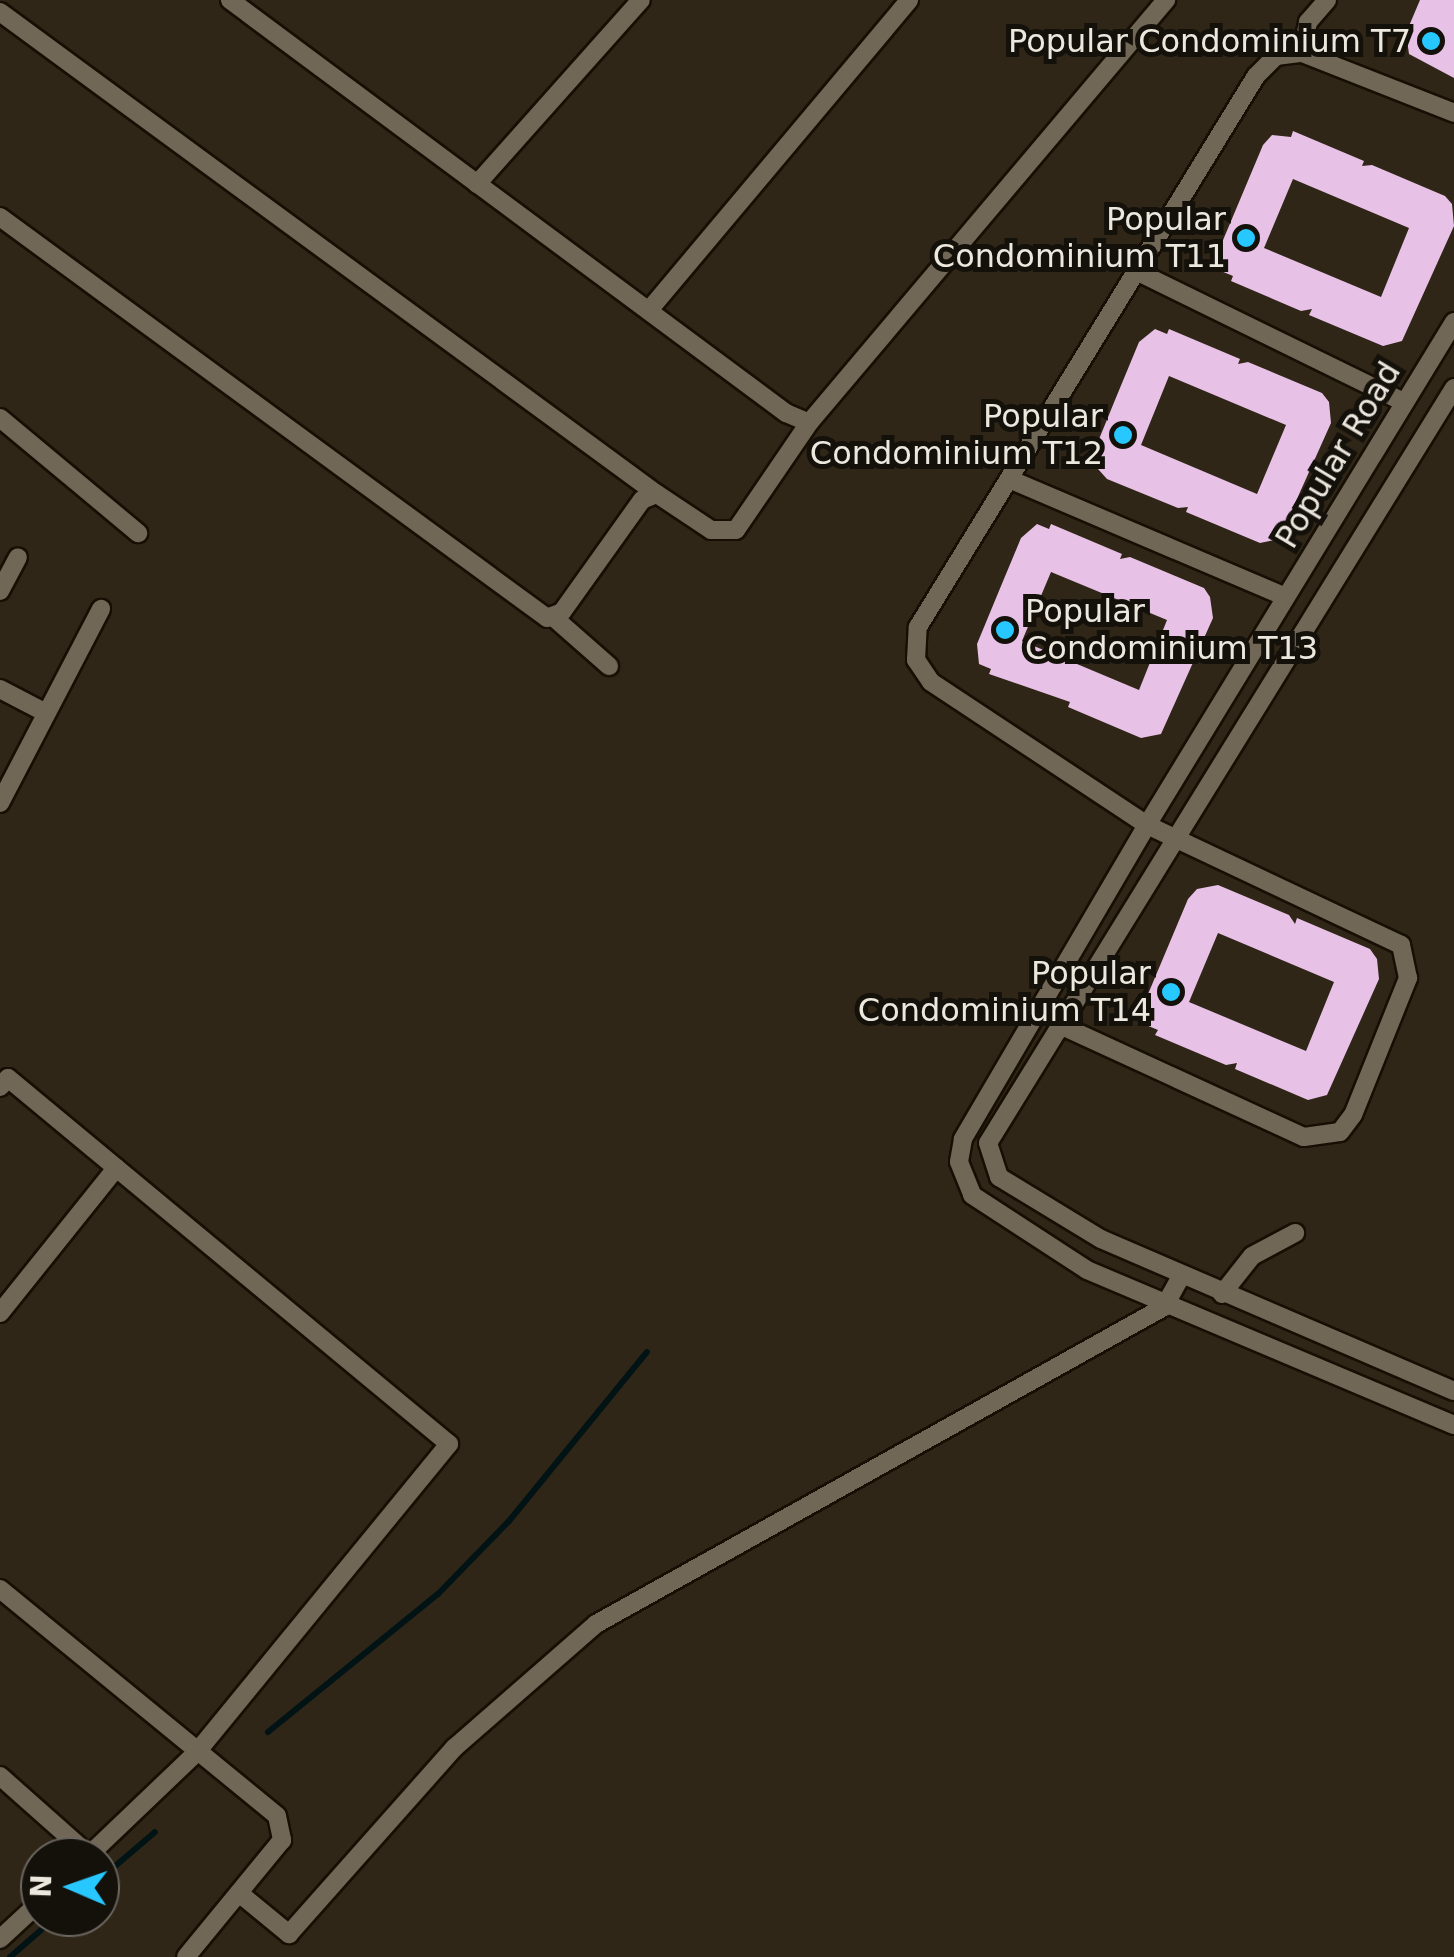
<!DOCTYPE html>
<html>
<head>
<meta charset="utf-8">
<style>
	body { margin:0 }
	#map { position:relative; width:1454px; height:1957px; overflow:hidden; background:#2f2618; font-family:"DejaVu Sans",sans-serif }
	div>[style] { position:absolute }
	.stream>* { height:6px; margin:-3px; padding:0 3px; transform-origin:3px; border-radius:3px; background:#011314 }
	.building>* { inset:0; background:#e8c1e6 }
	.roads { filter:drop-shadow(2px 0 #170f03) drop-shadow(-2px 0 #170f03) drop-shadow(0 2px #170f03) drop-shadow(0 -2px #170f03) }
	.street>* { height:18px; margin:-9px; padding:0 9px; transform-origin:9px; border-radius:9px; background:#716757 }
	.dots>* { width:28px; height:28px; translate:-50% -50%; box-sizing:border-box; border:5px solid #14100a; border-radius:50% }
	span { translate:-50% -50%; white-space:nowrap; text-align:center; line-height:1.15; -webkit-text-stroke:10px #14100a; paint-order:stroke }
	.poi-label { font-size:32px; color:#ede8de }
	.right { translate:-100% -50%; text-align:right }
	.left { translate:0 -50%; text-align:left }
	.street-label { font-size:32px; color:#ede8de }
	.north { position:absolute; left:20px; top:1837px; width:100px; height:100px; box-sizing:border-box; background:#14100a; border:2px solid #6b665f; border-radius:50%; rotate:272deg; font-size:28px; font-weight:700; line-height:40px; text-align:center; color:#ede8de }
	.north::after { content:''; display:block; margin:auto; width:35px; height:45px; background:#27c8ff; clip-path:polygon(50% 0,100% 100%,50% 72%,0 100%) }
</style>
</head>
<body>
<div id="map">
	<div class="stream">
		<div style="left:268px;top:1732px;width:219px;rotate:-39.1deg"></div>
		<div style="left:438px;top:1594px;width:102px;rotate:-45.8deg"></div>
		<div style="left:509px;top:1521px;width:218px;rotate:-50.8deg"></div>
		<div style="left:100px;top:1879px;width:72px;rotate:-40.5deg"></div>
		<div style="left:10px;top:1957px;width:61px;rotate:-41deg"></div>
	</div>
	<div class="building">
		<div style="clip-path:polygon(1420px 0,1454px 0,1454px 78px,1409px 54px,1406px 33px)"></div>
		<div style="clip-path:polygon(evenodd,1293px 131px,1364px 161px,1362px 166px,1372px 165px,1445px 196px,1452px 204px,1454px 226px,1402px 341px,1383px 346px,1309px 315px,1312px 309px,1301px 311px,1231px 281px,1233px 276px,1221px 271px,1218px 252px,1263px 145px,1272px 135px,1291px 137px,1293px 131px,1293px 179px,1409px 228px,1381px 297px,1264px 248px,1293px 179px)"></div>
		<div style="clip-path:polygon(evenodd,1155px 329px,1167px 334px,1169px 329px,1240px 359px,1238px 364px,1248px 362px,1322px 393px,1329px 402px,1331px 423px,1279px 539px,1260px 543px,1186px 512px,1188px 507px,1178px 508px,1107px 479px,1098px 469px,1095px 449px,1115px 400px,1139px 342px,1155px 329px,1169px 376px,1286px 425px,1257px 494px,1141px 445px,1169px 376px)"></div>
		<div style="clip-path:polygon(evenodd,1037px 524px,1049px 529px,1051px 524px,1122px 554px,1120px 559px,1130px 557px,1204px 588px,1210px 597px,1213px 618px,1161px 734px,1141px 738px,1068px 707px,1070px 702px,989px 674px,991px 669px,979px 664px,977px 644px,1001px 586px,1021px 538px,1037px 524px,1051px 572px,1167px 620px,1139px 690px,1022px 641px,1051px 572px)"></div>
		<div style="clip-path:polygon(evenodd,1218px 885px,1289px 915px,1295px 924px,1297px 918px,1370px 949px,1377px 959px,1379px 979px,1327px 1095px,1308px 1100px,1235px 1069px,1237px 1063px,1226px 1065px,1155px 1035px,1158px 1030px,1146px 1025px,1143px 1006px,1188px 899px,1197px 889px,1218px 885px,1218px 933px,1334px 982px,1306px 1051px,1189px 1002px,1218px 933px)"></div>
	</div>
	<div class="roads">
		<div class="street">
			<div style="left:230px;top:0;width:693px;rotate:36.61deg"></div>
			<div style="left:786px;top:413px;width:25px;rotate:23deg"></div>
			<div style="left:0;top:12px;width:815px;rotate:36.27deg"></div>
			<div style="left:1302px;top:53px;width:32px;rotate:-79deg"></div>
			<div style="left:1308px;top:22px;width:29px;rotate:-49deg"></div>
			<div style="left:477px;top:184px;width:246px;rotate:-48.3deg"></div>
			<div style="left:0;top:217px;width:678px;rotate:36.24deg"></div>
			<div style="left:547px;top:618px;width:16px;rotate:-22deg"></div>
			<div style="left:562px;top:612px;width:138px;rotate:-54.5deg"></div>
			<div style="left:642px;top:500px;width:16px;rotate:-22deg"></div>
			<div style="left:657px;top:494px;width:65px;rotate:33.7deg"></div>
			<div style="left:711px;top:530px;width:25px"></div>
			<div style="left:736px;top:530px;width:130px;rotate:-55.7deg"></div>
			<div style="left:809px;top:423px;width:554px;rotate:-49.84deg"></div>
			<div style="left:1138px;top:272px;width:297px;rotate:26.1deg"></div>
			<div style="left:650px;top:309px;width:403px;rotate:-50deg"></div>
			<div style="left:1454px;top:322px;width:589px;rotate:121.4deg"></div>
			<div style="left:1147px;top:825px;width:364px;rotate:120.4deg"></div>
			<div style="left:963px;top:1139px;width:23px;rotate:100deg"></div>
			<div style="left:959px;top:1162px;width:35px;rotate:68deg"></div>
			<div style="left:972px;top:1195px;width:137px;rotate:33.1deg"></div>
			<div style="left:1087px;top:1270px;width:398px;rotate:22.9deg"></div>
			<div style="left:1454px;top:388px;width:887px;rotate:121.68deg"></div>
			<div style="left:988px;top:1143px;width:36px;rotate:72deg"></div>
			<div style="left:999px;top:1177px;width:119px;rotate:31.3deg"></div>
			<div style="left:1101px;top:1239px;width:384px;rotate:23.3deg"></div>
			<div style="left:0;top:418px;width:180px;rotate:39.8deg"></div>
			<div style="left:1009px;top:479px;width:301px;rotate:23.1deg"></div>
			<div style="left:0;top:591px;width:38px;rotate:-62deg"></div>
			<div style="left:552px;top:616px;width:76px;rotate:41.3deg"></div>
			<div style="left:0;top:689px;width:52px;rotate:27.6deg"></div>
			<div style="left:0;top:803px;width:219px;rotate:-62.5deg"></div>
			<div style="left:1060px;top:1025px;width:268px;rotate:24.7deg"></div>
			<div style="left:1304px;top:1137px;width:36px;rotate:-8deg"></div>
			<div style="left:1340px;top:1132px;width:21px;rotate:-53deg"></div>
			<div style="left:1353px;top:1115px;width:148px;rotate:-68.1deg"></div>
			<div style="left:1408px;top:978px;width:34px;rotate:-102deg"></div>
			<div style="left:1401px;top:945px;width:281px;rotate:-154.7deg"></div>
			<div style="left:1147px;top:825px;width:259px;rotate:-146.5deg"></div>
			<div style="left:931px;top:682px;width:27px;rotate:-124deg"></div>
			<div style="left:916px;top:660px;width:33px;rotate:-87deg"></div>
			<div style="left:918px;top:627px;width:646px;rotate:-58.47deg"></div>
			<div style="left:1256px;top:76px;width:28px;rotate:-45deg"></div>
			<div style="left:1276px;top:56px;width:26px;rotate:-7deg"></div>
			<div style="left:1302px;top:53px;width:163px;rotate:21.5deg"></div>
			<div style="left:0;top:1087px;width:12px;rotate:-48deg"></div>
			<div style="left:8px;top:1078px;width:573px;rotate:39.69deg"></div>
			<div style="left:449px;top:1444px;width:399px;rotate:129.3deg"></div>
			<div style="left:196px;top:1753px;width:151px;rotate:136.3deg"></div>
			<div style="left:1222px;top:1294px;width:48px;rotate:-51.7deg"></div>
			<div style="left:1252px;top:1256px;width:49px;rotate:-28.1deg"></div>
			<div style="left:0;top:1313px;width:186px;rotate:-51.3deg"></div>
			<div style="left:0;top:1589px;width:358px;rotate:39.3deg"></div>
			<div style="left:277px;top:1816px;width:25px;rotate:78deg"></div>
			<div style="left:282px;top:1840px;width:151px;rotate:129.4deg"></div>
			<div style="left:0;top:1776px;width:119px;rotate:41.6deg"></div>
			<div style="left:239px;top:1893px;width:65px;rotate:39.4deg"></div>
			<div style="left:289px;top:1934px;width:249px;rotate:-48.4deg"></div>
			<div style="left:454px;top:1748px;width:189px;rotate:-41.1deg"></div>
			<div style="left:596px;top:1624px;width:650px;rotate:-29.17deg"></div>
			<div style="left:1164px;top:1307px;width:35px;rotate:-61deg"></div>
			<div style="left:0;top:1939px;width:54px;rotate:-42.8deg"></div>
		</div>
	</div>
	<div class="dots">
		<div style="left:1431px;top:41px;background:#27c8ff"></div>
		<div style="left:1246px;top:238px;background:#27c8ff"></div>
		<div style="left:1123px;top:435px;background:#27c8ff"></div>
		<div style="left:1005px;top:630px;background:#27c8ff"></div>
		<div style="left:1171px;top:992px;background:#27c8ff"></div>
	</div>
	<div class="poi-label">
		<span class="right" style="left:1411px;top:41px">Popular Condominium T7</span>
		<span class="right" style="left:1226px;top:238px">Popular<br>Condominium T11</span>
		<span class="right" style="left:1103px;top:435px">Popular<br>Condominium T12</span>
		<span class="left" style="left:1025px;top:630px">Popular<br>Condominium T13</span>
		<span class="right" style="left:1151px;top:992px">Popular<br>Condominium T14</span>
	</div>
	<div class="street-label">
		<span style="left:1338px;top:455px;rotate:-59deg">Popular Road</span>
	</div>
	<div class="north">N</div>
</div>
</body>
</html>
